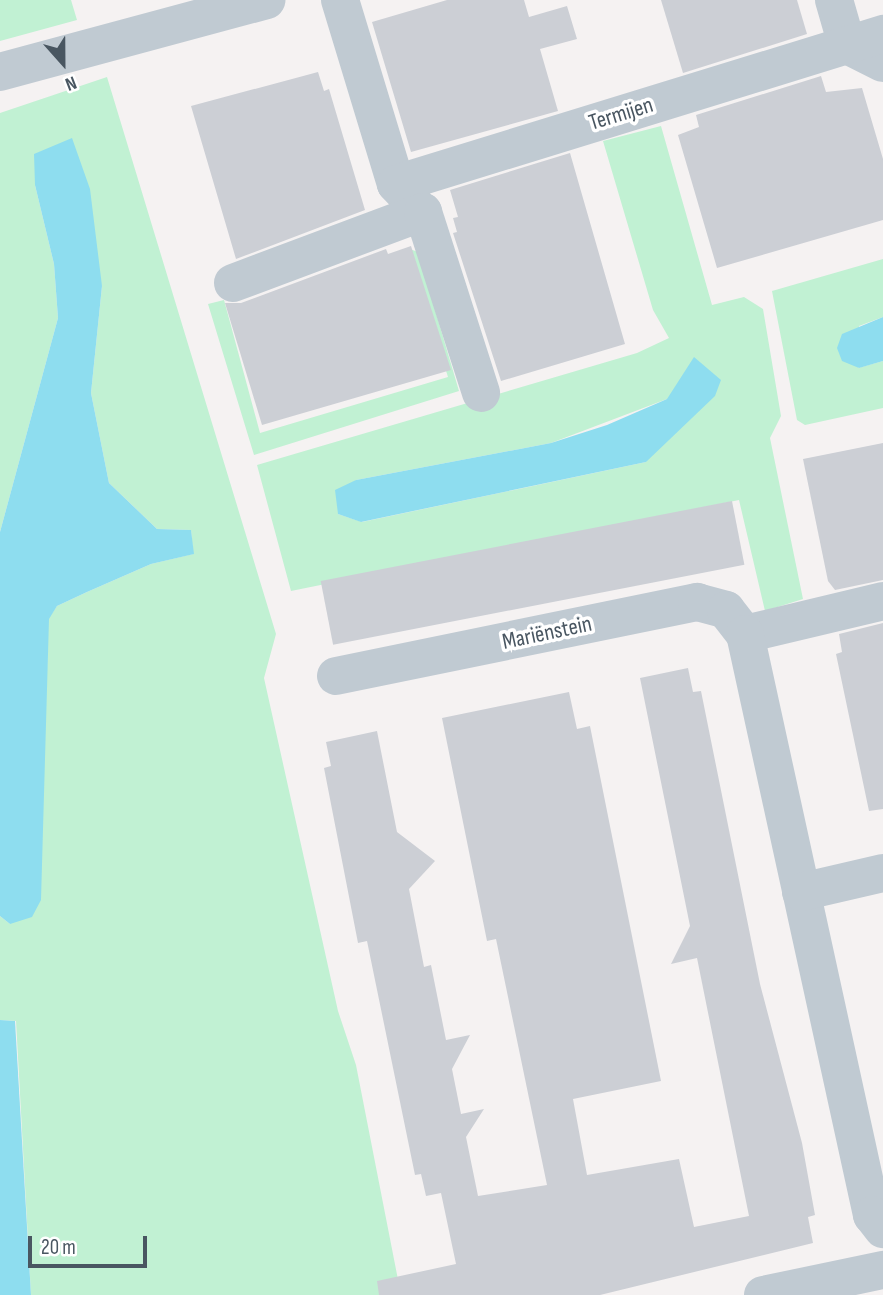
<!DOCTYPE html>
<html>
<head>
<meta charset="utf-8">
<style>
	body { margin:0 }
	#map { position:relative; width:883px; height:1295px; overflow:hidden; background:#f5f2f2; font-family:"Sofia Sans Condensed",sans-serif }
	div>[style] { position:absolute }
	.green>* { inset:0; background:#c1f1d3 }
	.water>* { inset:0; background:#8eddef }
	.building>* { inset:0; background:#cccfd5; transform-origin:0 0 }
	.minor>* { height:38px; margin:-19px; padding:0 19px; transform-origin:19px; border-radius:19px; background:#c0cad2 }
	span { translate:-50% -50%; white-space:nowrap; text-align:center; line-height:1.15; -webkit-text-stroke:7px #fff; paint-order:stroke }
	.street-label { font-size:23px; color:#495661 }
	.north { position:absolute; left:28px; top:28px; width:70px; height:70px; -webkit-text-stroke:5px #fff; paint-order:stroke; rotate:159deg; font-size:19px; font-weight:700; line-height:28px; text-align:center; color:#495661 }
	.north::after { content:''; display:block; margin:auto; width:24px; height:32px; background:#495661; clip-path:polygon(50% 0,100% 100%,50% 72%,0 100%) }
	.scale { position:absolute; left:28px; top:1236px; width:119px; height:32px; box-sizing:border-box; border:4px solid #495661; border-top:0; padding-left:9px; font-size:21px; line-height:24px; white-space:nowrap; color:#495661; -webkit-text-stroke:5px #fff; paint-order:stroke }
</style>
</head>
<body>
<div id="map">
	<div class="green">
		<div style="clip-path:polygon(0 0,71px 0,77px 20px,0 41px)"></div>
		<div style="clip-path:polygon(107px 77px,276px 634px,264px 678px,338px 1011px,356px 1065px,401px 1295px,31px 1295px,16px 1021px,0 1020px,0 916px,10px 924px,47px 669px,48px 619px,57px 606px,87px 592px,151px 564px,193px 554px,191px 530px,157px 529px,109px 483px,91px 393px,102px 286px,35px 185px,54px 264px,58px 318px,0 532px,0 113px)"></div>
		<div style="clip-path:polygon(evenodd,661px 126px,712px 305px,744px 297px,763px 309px,781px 416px,770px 438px,803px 599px,765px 611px,739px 500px,291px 591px,257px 465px,637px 353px,669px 338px,653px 310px,603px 141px,661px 126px,667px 399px,646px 462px,362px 522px,338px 514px,356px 480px,551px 443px,667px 399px)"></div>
		<div style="clip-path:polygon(407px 248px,418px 252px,459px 391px,254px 455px,208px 304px,224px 300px,260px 433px,448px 377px)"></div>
		<div style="clip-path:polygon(883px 259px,883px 317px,859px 326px,858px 368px,883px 361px,883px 408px,805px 425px,797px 420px,772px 291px)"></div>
	</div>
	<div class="water">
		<div style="clip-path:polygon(72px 138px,90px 189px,102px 286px,91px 393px,109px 483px,157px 529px,191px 530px,194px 554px,151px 564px,87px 592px,57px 606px,49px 619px,41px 900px,32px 917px,10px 924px,0 916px,0 532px,58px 318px,54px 264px,35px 185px,34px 154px)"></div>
		<div style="clip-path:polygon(883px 317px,883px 361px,859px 368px,842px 361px,837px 348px,842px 334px)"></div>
		<div style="clip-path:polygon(694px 357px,721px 380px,715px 396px,646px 462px,361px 522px,338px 514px,335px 490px,356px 480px,551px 443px,607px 425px,667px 399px)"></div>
		<div style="clip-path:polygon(0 1020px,15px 1021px,31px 1295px,0 1295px)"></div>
	</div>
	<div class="building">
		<div style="clip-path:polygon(447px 0,524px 0,529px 17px,567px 6px,577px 39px,540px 49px,558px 111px,411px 152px,372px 22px)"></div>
		<div style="clip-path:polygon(661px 0,797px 0,807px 34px,683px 73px)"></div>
		<div style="clip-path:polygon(318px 72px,324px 91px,329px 89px,365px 210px,236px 259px,191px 106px)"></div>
		<div style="clip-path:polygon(821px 76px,826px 92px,862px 88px,883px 159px,883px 220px,717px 268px,678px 135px,699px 127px,696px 115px)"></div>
		<div style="clip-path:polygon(570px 153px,625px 344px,501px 381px,453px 233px,457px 232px,453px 218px,458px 217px,450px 190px)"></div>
		<div style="clip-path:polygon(411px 246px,451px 370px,262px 425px,225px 303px,241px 303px,386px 249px,388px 254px)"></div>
		<div style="clip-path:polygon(883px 443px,883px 580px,835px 590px,828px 581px,803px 459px)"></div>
		<div style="left:732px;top:501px;width:65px;height:419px;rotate:79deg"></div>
		<div style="clip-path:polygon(883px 623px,883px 809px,869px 811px,836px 654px,842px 652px,839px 634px)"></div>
		<div style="clip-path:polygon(688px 668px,693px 692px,701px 691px,760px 984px,802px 1143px,815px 1215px,808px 1217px,813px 1243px,600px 1295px,379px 1295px,377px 1281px,456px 1264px,441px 1193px,426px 1196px,421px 1174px,415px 1175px,367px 941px,358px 943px,324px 768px,331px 766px,326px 742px,377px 731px,397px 832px,435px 861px,409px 889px,424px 967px,431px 965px,446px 1040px,470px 1035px,452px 1069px,461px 1114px,484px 1109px,466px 1137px,478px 1196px,547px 1185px,496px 939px,487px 941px,442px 718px,569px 692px,577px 729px,590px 726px,661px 1081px,573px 1099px,587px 1175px,679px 1159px,694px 1227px,749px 1216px,697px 958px,671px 964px,690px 926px,640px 678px)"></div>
	</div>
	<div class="minor">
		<div style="left:340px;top:0;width:192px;rotate:73.1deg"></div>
		<div style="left:396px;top:184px;width:26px;rotate:47deg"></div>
		<div style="left:834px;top:0;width:47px;rotate:73.9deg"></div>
		<div style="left:847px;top:45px;width:40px;rotate:26.6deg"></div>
		<div style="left:0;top:72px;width:276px;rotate:-15.1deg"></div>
		<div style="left:396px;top:184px;width:510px;rotate:-17.12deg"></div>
		<div style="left:233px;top:283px;width:203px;rotate:-20.5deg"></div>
		<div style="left:423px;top:212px;width:190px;rotate:72.2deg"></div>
		<div style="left:745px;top:634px;width:142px;rotate:-13.4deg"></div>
		<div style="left:336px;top:676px;width:369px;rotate:-11.6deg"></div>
		<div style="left:697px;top:602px;width:30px;rotate:15deg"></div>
		<div style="left:726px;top:610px;width:31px;rotate:52deg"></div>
		<div style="left:745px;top:634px;width:595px;rotate:77.67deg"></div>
		<div style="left:872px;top:1215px;width:18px;rotate:52deg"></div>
		<div style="left:801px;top:892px;width:84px;rotate:-13deg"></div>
		<div style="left:763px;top:1295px;width:123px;rotate:-11.8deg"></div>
	</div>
	<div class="street-label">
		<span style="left:621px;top:114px;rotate:-17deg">Termijen</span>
		<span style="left:547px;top:633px;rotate:-12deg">Mariënstein</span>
	</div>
	<div class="north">N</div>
	<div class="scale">20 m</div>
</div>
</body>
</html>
